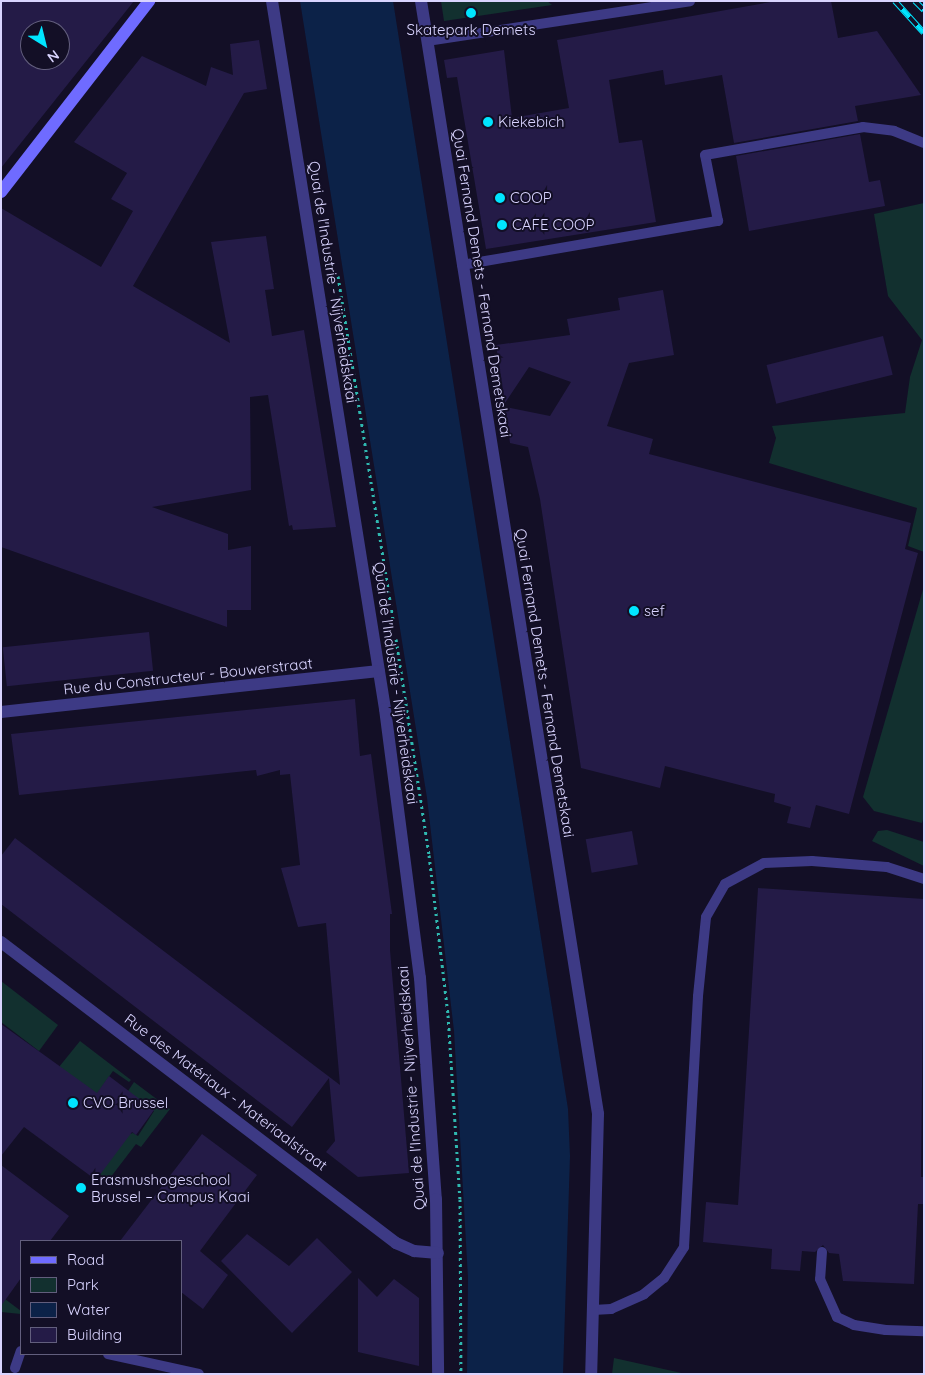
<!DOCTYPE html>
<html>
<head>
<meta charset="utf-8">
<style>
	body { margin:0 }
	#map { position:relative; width:925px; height:1375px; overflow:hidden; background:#130f26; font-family:Quicksand,sans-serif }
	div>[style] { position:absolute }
	.green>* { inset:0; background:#12302f }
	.water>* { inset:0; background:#0c2248 }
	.building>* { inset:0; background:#241b47; transform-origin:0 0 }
	.path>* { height:3px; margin-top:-1.5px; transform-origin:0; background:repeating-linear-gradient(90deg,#2fb8b0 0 2.5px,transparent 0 6.5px) }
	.service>* { height:10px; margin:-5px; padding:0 5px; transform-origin:5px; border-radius:5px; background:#3d3a85 }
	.minor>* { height:12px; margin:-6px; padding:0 6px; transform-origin:6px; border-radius:6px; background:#3d3a85 }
	.tertiary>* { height:12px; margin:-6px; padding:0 6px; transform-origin:6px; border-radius:6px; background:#3d3a85 }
	.secondary>* { height:12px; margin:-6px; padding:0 6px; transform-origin:6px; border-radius:6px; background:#6f6bff }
	.rail>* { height:5.5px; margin-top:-2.75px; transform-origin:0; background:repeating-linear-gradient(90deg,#130f26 0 11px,#00e5ff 0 22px); box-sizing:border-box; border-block:1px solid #00e5ff }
	.dots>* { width:14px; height:14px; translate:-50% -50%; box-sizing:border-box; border:2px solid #130f26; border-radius:50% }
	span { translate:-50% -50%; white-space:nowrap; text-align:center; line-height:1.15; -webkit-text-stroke:4px #130f26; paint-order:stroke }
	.poi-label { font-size:15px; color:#d9d4ff }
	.left { translate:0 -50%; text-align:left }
	.street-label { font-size:15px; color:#d9d4ff }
	.frame { position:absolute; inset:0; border:2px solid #d9d4ff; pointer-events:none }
	.legend { position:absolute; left:20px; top:1240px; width:162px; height:115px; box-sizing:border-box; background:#130f26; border:1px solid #625e7d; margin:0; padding:6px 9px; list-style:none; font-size:15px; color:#d9d4ff }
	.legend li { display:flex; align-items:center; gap:10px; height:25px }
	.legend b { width:25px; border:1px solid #625e7d }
	.north { position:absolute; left:20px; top:20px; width:50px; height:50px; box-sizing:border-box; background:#130f26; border:1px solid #625e7d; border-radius:50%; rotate:144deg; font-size:14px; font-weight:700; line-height:20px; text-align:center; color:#d9d4ff }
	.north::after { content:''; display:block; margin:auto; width:18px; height:22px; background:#00e5ff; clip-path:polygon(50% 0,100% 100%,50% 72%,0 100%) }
</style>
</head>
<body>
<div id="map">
	<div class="green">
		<div style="clip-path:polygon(441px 1px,547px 1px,552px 5px,444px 21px)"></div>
		<div style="clip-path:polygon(924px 203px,924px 552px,908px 546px,917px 508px,769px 463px,776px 438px,772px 426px,905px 413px,910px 377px,922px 340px,888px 296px,874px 214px)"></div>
		<div style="clip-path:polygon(924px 586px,924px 816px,922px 823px,874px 811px,863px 797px)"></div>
		<div style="clip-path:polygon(887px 830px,924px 842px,924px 866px,872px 841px,878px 831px)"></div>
		<div style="clip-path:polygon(1px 981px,58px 1025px,39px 1051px,1px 1022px)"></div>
		<div style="clip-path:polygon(80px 1041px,131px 1080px,129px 1082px,113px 1071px,96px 1095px,59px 1067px)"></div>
		<div style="clip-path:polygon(134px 1082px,170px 1109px,141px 1147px,136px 1144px,107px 1182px,97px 1175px,127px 1135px,133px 1133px,138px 1136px,154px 1111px,128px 1091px)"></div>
		<div style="clip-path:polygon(1px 1296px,21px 1311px,21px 1314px,1px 1312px)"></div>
		<div style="clip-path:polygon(614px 1358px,686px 1374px,612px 1374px)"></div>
	</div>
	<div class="water">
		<div style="clip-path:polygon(300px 1px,393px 1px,568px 1109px,570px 1156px,563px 1374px,467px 1374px,468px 1278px,454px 1031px,427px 798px)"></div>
	</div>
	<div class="building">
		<div style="clip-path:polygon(evenodd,1px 1px,134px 1px,1px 168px,1px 1px,30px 30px,60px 30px,60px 60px,30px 60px,30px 30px)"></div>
		<div style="clip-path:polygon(776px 1px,831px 1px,838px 38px,877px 31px,921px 95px,855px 106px,858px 121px,734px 143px,722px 75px,665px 85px,663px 70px,609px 80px,619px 143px,642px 140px,656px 222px,486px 249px,457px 77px,447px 78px,444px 60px,504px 50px,512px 118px,569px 108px,557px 40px)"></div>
		<div style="clip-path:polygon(259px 40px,267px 89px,244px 93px,133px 286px,230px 343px,211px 242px,266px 236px,274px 289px,265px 290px,272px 336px,304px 330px,336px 527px,293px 530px,292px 525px,289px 526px,268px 395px,250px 397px,251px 490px,152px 507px,228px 534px,228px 550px,251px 546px,251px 610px,227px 610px,227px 627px,1px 547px,1px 208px,101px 267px,133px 211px,111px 199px,127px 173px,74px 142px,142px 56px,206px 86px,211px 67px,233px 75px,230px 44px)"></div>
		<div style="clip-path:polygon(860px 134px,869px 182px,880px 180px,885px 206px,749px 231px,736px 156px)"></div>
		<div style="clip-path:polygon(663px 290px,674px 355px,629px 363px,607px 426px,653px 439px,649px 454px,911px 523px,905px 549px,918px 553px,849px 814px,816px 805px,810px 828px,787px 823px,791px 807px,774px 802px,775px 794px,665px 766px,660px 788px,581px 768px,540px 499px,528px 447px,510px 443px,505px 407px,550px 416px,571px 382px,529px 367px,505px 403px,496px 345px,570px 335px,567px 319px,620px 310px,618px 298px)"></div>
		<div style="left:883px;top:336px;width:40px;height:120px;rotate:76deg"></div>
		<div style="left:149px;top:632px;width:39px;height:147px;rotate:84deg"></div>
		<div style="clip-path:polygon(355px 699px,360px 756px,371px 754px,392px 914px,390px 914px,390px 950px,409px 1173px,358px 1177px,326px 1152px,335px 1141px,329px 1078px,292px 1127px,1px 904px,1px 856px,15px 838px,340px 1085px,326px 923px,298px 927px,281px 868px,300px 865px,290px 774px,280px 775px,280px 770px,257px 776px,256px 770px,19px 795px,11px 734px)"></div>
		<div style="left:632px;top:831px;width:34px;height:47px;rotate:80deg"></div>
		<div style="clip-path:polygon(758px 888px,924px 899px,921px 1177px,924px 1177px,924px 1204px,918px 1204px,914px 1284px,843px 1281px,839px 1254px,829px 1253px,823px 1245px,815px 1252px,802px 1251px,800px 1271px,771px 1269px,772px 1249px,703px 1242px,706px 1202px,738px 1205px)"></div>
		<div style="clip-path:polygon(1px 1024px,97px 1093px,109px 1076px,154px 1110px,136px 1135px,132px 1132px,96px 1180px,24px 1127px,1px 1156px)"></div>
		<div style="clip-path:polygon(202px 1134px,257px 1175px,200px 1251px,228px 1275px,203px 1309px,181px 1292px,181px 1241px,120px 1241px)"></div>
		<div style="clip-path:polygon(1px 1165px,69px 1216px,50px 1241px,21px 1241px,21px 1278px,1px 1306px)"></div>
		<div style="clip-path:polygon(247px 1234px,289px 1266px,317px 1238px,352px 1272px,292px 1333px,221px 1261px)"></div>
		<div style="clip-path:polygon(358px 1278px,377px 1297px,394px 1279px,419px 1298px,419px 1366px,358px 1352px)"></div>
	</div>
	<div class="path">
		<div style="left:338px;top:276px;width:348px;rotate:80.9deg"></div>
		<div style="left:396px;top:639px;width:219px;rotate:81.3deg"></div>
		<div style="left:429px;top:855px;width:161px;rotate:83.2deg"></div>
		<div style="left:448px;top:1015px;width:184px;rotate:86.3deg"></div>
		<div style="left:460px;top:1199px;width:175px;rotate:89.7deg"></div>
	</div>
	<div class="service">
		<div style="left:427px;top:41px;width:266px;rotate:-8.6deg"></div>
		<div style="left:462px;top:265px;width:260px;rotate:-9.8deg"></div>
		<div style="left:718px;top:221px;width:67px;rotate:-101.1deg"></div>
		<div style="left:705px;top:155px;width:160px;rotate:-10deg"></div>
		<div style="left:863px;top:127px;width:31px;rotate:7deg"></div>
		<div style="left:894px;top:131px;width:32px;rotate:22deg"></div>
		<div style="left:822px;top:1252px;width:27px;rotate:94deg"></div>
		<div style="left:820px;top:1279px;width:42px;rotate:65.9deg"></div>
		<div style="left:837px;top:1317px;width:19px;rotate:25deg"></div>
		<div style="left:854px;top:1325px;width:32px;rotate:9deg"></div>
		<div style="left:886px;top:1330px;width:38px;rotate:2deg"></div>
		<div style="left:593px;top:1310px;width:18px;rotate:-3deg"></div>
		<div style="left:611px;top:1309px;width:36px;rotate:-24deg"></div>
		<div style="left:644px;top:1294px;width:26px;rotate:-39deg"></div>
		<div style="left:664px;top:1278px;width:37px;rotate:-57deg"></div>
		<div style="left:684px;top:1247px;width:251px;rotate:-86.8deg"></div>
		<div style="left:698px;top:996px;width:79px;rotate:-84.2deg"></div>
		<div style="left:706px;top:917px;width:38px;rotate:-60deg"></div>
		<div style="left:725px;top:884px;width:44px;rotate:-28.3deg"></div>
		<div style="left:764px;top:863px;width:48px;rotate:-2.4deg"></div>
		<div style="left:812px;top:861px;width:75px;rotate:4.6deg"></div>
		<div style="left:887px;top:867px;width:39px;rotate:18deg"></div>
		<div style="left:108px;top:1354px;width:93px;rotate:12.4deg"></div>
		<div style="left:15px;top:1368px;width:18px;rotate:-71deg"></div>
	</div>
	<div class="minor">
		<div style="left:272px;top:1px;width:717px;rotate:80.93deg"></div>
		<div style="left:385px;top:709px;width:271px;rotate:82.6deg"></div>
		<div style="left:420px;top:978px;width:222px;rotate:85.9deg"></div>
		<div style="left:436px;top:1199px;width:175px;rotate:89.3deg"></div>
		<div style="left:1px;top:712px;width:380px;rotate:-6.2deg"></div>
		<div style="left:1px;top:942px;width:497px;rotate:37.3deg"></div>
		<div style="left:396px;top:1243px;width:20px;rotate:24deg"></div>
		<div style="left:414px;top:1251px;width:24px;rotate:5deg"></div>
	</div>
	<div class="tertiary">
		<div style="left:421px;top:1px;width:1127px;rotate:80.96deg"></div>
		<div style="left:598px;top:1114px;width:260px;rotate:91.5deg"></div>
	</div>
	<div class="secondary">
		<div style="left:1px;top:192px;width:242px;rotate:-52.2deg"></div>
	</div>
	<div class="rail">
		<div style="left:895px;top:1px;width:43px;rotate:47.8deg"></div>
		<div style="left:915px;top:1px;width:13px;rotate:45deg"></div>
	</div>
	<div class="dots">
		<div style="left:471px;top:13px;background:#00e5ff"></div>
		<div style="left:488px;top:122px;background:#00e5ff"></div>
		<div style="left:500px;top:198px;background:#00e5ff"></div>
		<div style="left:502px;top:225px;background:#00e5ff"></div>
		<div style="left:634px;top:611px;background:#00e5ff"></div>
		<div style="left:73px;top:1103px;background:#00e5ff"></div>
		<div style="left:81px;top:1188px;background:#00e5ff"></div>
	</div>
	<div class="poi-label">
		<span style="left:471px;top:30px">Skatepark Demets</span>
		<span class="left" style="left:498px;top:122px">Kiekebich</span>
		<span class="left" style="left:510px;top:198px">COOP</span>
		<span class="left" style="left:512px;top:225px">CAFE COOP</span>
		<span class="left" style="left:644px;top:611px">sef</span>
		<span class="left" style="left:83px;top:1103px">CVO Brussel</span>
		<span class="left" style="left:91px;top:1188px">Erasmushogeschool<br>Brussel – Campus Kaai</span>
	</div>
	<div class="street-label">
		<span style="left:333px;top:282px;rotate:81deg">Quai de l'Industrie - Nijverheidskaai</span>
		<span style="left:482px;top:283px;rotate:81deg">Quai Fernand Demets - Fernand Demetskaai</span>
		<span style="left:188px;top:676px;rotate:-6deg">Rue du Constructeur - Bouwerstraat</span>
		<span style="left:396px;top:683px;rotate:82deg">Quai de l'Industrie - Nijverheidskaai</span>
		<span style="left:545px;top:683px;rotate:81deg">Quai Fernand Demets - Fernand Demetskaai</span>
		<span style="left:411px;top:1088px;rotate:-94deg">Quai de l'Industrie - Nijverheidskaai</span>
		<span style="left:226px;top:1092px;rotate:37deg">Rue des Matériaux - Materiaalstraat</span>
	</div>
	<div class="frame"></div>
	<ul class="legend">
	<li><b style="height:6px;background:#6f6bff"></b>Road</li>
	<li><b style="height:14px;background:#12302f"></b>Park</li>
	<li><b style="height:14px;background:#0c2248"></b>Water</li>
	<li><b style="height:14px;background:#241b47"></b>Building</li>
	</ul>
	<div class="north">N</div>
</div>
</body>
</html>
